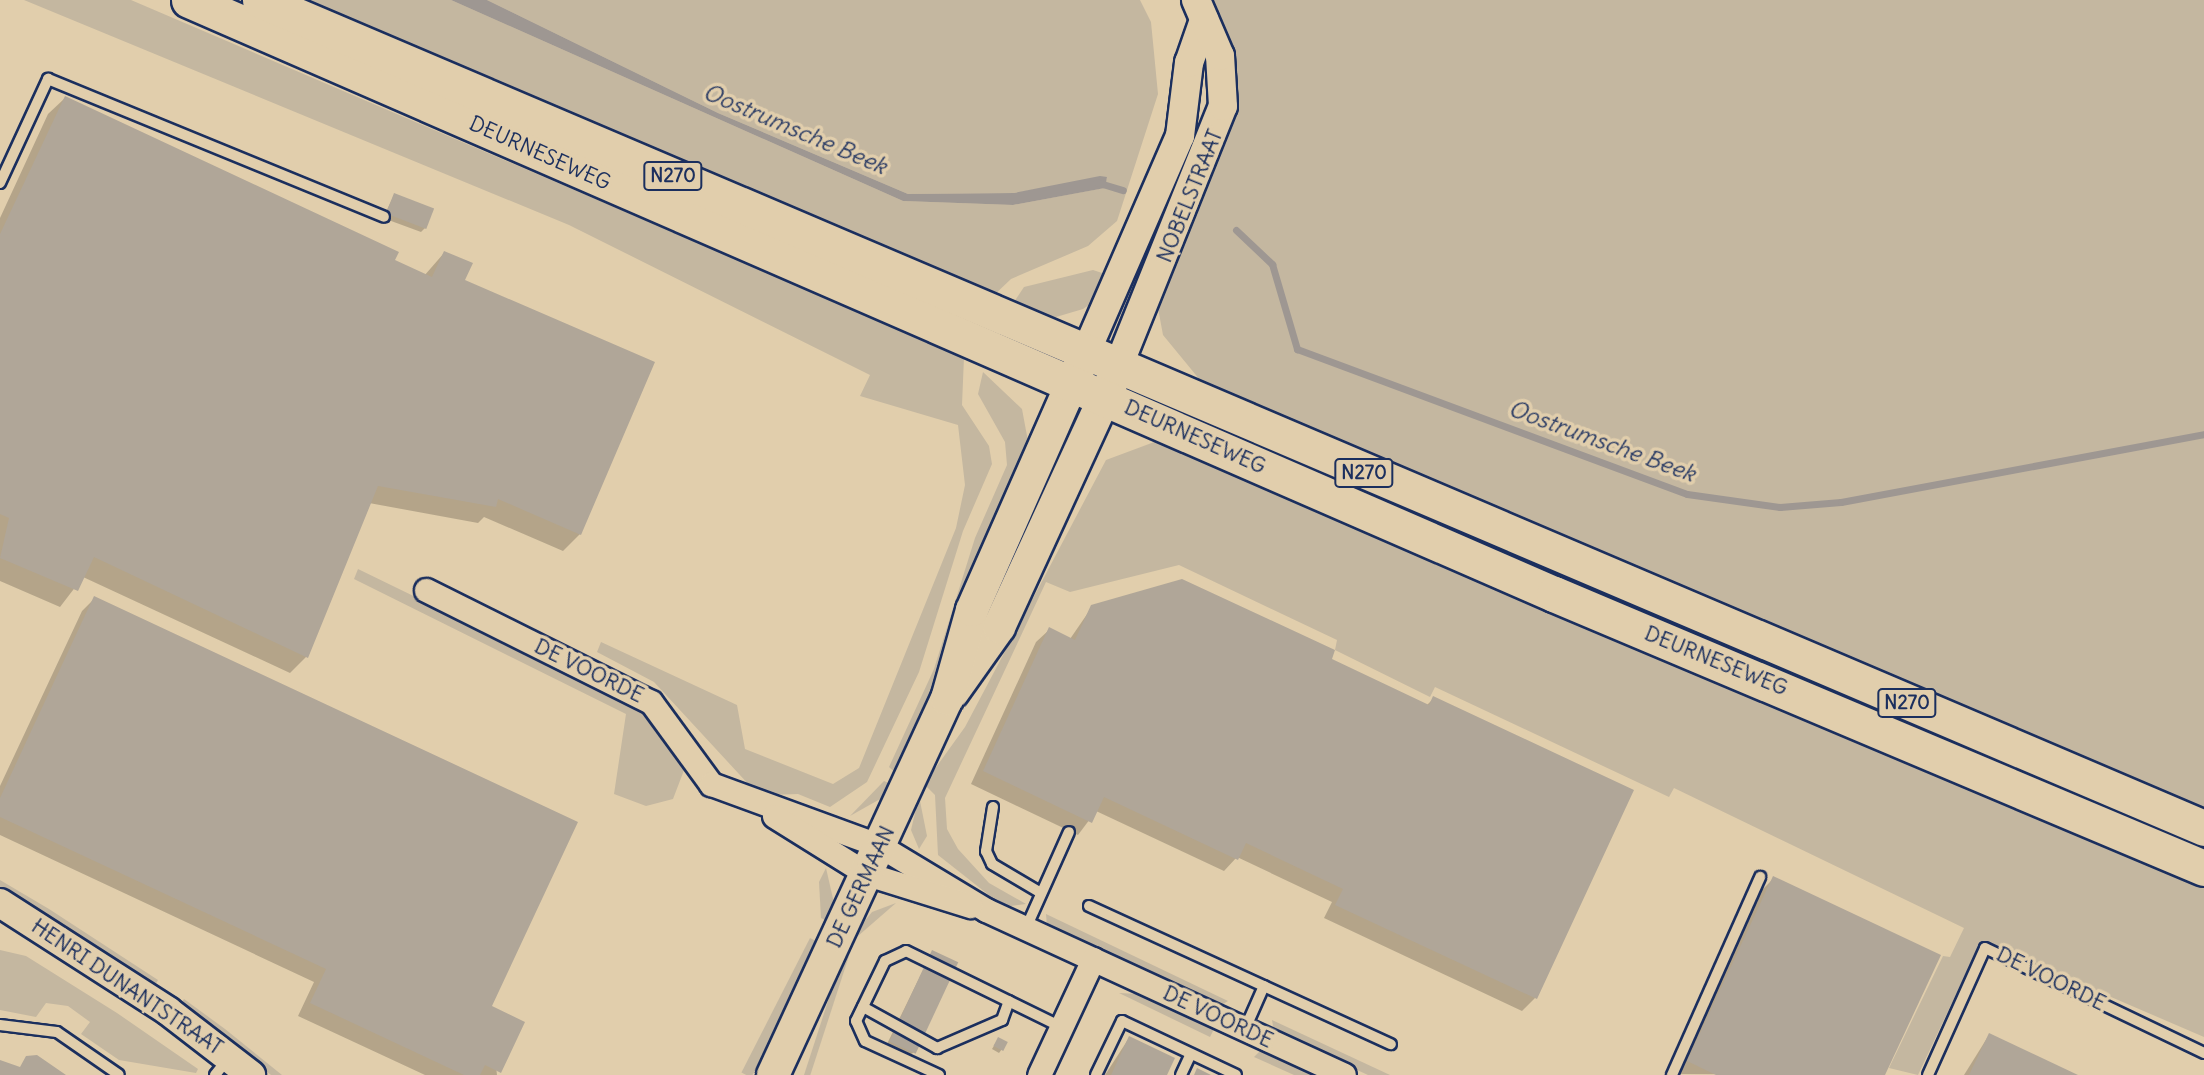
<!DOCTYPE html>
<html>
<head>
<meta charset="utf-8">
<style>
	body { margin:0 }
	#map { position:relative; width:2204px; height:1075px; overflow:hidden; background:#e1ceac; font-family:Delius,sans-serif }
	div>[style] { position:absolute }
	.green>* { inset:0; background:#c4b7a0; transform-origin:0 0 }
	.water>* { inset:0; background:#9e9792 }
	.shadow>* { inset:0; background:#0003 }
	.stream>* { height:7px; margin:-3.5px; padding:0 3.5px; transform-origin:3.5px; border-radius:3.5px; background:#9e9792 }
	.building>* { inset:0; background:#b0a698; transform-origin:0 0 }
	.roads { filter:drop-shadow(2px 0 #1b2f5e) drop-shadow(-2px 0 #1b2f5e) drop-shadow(0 2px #1b2f5e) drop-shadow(0 -2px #1b2f5e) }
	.service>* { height:10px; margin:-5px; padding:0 5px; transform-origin:5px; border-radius:5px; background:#e1ceac }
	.minor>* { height:23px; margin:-11.5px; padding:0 11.5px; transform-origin:11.5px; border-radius:11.5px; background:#e1ceac }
	.tertiary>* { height:28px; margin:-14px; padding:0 14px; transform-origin:14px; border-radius:14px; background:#e1ceac }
	.secondary>* { height:32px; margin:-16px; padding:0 16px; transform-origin:16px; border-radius:16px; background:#e1ceac }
	.primary>* { height:35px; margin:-17.5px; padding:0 17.5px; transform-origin:17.5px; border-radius:17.5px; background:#e1ceac }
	span { translate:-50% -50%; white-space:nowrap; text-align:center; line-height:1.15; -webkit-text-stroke:7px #e1ceac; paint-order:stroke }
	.shield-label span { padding:2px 5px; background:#e1ceac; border:2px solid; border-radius:5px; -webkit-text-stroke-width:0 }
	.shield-label { font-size:19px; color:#1b2f5e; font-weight:700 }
	.street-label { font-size:21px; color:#1b2f5e }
	.water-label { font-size:23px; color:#2f3f66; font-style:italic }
</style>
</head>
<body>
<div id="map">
	<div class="green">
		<div style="clip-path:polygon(24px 0,131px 0,964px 357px,962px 405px,989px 446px,992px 464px,963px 531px,919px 672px,867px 782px,830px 807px,798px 794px,769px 795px,751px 787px,654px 682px,597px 652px,601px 642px,737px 705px,745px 749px,833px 784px,859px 768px,956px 528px,965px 485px,958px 425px,860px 396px,870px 375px,569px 225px)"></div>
		<div style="clip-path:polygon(288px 0,451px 0,903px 201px,1013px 205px,1104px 188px,1107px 177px,1014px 193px,908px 194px,718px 113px,487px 0,1140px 0,1151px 22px,1158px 94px,1117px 221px,1088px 246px,1011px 279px,991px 298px)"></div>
		<div style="clip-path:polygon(1214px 0,2204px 0,2204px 817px,1200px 380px,1163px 335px,1158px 308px,1234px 84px,1229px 37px)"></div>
		<div style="clip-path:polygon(1093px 270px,1111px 276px,1099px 298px,1083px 309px,1056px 317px,1008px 311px,1024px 287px)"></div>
		<div style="clip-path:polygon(983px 372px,1022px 409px,1030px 452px,898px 775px,889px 767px,934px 669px,975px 538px,1007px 465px,1005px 442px,978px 394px)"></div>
		<div style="clip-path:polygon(1165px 438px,2204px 880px,2204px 1037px,1981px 941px,1918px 1075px,1889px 1068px,1943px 956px,1950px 957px,1964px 928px,1674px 788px,1669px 797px,1435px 687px,1430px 697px,1335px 650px,1337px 640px,1179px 565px,1070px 592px,1046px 582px,945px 798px,947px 829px,958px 849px,989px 883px,1026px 904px,1004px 907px,938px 855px,935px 795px,924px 784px,965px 727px,1106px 460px)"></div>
		<div style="clip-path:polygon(358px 569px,627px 700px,656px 724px,686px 765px,673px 799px,646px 806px,614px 794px,626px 714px,354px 579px)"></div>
		<div style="clip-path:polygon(884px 781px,893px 785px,889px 794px,850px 816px)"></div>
		<div style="clip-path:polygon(919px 796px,927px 836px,919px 849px,911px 830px)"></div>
		<div style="clip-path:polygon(826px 868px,834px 903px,829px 922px,821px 918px,819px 882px)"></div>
		<div style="clip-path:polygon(0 880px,49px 909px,158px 980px,154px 987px,0 888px)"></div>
		<div style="clip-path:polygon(896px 903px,858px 936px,854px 934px,872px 912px)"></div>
		<div style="clip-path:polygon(1046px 914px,1228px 1001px,1220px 1006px,1047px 926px)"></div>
		<div style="left:810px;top:938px;width:11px;height:151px;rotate:27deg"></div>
		<div style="clip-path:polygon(0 950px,26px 956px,117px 1013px,198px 1069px,196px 1073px,119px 1060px,81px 1034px,90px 1022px,68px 1006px,46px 1003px,36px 1017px,0 1010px)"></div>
		<div style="left:843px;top:955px;width:6px;height:132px;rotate:18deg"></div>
		<div style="clip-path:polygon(1119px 993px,1139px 994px,1214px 1029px,1210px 1037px)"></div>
		<div style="clip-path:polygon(184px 999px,225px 1029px,282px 1075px,271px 1075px,180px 1005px)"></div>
		<div style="clip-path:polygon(1272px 1020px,1390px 1075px,1368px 1075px,1274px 1032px)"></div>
		<div style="clip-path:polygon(1260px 1051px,1313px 1075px,1294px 1075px,1254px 1057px)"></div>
	</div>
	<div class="water">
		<div style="clip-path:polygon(451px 0,487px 0,718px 113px,908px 194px,1014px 193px,1100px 176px,1107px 177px,1105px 188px,1013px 205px,903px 201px)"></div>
	</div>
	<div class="shadow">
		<div style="clip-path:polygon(65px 98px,424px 276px,444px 253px,580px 534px,563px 551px,484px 517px,478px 523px,369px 503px,306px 657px,290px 673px,83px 577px,60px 607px,0 581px,0 218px,48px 114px)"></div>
		<div style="clip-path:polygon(394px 195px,425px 228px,421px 232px,383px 218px)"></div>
		<div style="clip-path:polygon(95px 598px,490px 1007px,497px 1075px,425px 1075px,298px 1016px,314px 982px,0 835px,0 786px,82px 611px)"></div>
		<div style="clip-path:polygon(1092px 607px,1329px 660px,1426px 706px,1434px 698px,1632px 791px,1535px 998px,1522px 1011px,1324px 918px,1332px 902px,1237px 857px,1224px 871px,1096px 811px,1078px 835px,971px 784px,1036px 642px,1049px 630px,1070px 639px)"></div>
		<div style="clip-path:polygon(1774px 878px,1883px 1075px,1675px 1074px,1761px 891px)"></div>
		<div style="clip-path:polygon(932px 952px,914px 1052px,910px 1055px,887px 1044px)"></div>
		<div style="clip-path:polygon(1989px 1035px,2074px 1075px,1964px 1075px)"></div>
		<div style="clip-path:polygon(1129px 1038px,1165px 1075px,1105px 1075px)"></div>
		<div style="clip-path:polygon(998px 1039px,1002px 1049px,999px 1053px,992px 1049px)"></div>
	</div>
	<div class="stream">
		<div style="left:1096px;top:182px;width:28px;rotate:17deg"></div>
		<div style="left:1236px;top:230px;width:50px;rotate:43.4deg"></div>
		<div style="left:1272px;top:264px;width:89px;rotate:73.6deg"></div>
		<div style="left:1297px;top:349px;width:416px;rotate:20.4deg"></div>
		<div style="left:1687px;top:494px;width:94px;rotate:8deg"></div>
		<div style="left:1780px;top:507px;width:61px;rotate:-4.7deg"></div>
		<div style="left:1841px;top:502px;width:369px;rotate:-10.6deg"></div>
	</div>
	<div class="building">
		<div style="clip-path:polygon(65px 96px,399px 252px,395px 260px,432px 277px,444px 251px,473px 263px,465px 280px,655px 362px,581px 535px,498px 499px,496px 507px,378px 486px,308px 658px,94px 557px,78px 591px,0 558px,9px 518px,0 514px,0 234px)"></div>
		<div style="left:394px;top:193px;width:43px;height:22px;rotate:21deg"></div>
		<div style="clip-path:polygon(1182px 579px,1335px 650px,1332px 659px,1429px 705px,1433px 696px,1634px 790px,1537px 999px,1335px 905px,1343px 889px,1246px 843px,1238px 860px,1104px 797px,1092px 823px,983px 771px,1049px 627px,1075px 640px,1091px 605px)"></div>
		<div style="clip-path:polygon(94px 596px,578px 822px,492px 1006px,525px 1022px,501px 1073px,485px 1065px,480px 1075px,464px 1075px,310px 1003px,326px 969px,0 817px,0 798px)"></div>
		<div style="clip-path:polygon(1773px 876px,1941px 955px,1885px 1075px,1716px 1075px,1687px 1061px)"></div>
		<div style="left:932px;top:950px;width:29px;height:101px;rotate:25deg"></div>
		<div style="clip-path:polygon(1989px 1033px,2078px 1075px,1969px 1075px)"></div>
		<div style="clip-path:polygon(1129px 1036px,1175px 1058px,1167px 1075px,1111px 1075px)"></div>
		<div style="left:998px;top:1037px;width:11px;height:10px;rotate:27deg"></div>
		<div style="clip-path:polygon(37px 1055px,66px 1075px,0 1075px,0 1060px,20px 1067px,26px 1056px)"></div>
		<div style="clip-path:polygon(1197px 1068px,1211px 1075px,1194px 1075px)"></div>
	</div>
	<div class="roads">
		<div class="service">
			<div style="left:0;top:183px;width:115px;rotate:-65.2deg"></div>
			<div style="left:48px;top:79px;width:363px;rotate:22.3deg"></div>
			<div style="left:993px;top:807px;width:45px;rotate:99deg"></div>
			<div style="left:986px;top:851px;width:14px;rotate:65deg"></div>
			<div style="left:992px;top:864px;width:57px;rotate:30.6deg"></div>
			<div style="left:1089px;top:906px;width:332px;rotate:24.6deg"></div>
			<div style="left:1026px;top:928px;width:105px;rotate:-65.9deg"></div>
			<div style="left:863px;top:1007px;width:85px;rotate:29deg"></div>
			<div style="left:937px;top:1048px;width:71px;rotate:-23.3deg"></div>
			<div style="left:1002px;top:1020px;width:20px;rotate:-70deg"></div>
			<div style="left:0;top:1025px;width:57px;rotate:7deg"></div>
			<div style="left:57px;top:1032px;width:75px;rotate:34.7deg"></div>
			<div style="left:1245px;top:1029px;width:47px;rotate:-66.2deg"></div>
			<div style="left:215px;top:1075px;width:21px;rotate:-51deg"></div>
			<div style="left:939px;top:1075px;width:81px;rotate:-155.3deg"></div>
			<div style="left:865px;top:1041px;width:22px;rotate:-114deg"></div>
			<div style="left:856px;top:1021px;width:67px;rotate:-64.2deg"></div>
			<div style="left:885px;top:961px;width:23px;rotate:-25deg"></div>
			<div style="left:906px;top:951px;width:173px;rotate:26.1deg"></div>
			<div style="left:1096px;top:1075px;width:60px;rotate:-64.3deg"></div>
			<div style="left:1122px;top:1021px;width:126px;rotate:25.3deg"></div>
			<div style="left:1181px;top:1075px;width:23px;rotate:-65deg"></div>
			<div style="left:1672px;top:1075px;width:217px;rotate:-66deg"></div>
			<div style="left:1928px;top:1075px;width:139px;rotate:-65.8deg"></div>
			<div style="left:1985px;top:948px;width:243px;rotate:25.6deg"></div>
		</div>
		<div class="minor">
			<div style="left:426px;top:590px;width:251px;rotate:26.5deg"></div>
			<div style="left:651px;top:702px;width:102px;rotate:53.8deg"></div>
			<div style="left:711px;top:784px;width:180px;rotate:20.1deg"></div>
			<div style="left:880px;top:846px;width:124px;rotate:31.1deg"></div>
			<div style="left:986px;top:910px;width:394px;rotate:24.7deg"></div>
			<div style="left:774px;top:816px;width:110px;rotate:31.9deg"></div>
			<div style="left:867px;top:874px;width:108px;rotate:17.3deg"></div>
			<div style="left:1039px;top:1075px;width:128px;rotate:-65deg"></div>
		</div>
		<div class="tertiary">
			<div style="left:1086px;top:352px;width:236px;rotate:-66.5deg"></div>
			<div style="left:1180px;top:136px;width:74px;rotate:-83deg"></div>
			<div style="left:1189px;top:63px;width:46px;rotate:-70.8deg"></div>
			<div style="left:1118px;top:367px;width:281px;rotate:-68.1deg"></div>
			<div style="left:1223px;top:106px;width:50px;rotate:-93.4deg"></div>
			<div style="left:1220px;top:56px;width:61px;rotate:-113.2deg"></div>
			<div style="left:0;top:903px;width:200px;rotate:32.7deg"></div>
			<div style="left:168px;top:1011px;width:105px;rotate:37.6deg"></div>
		</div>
		<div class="secondary">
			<div style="left:953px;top:692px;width:80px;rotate:-54.7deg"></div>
			<div style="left:999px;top:627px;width:277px;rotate:-65.3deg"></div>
			<div style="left:773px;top:1075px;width:414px;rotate:-65.2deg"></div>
			<div style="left:947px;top:699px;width:92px;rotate:-74.3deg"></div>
			<div style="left:972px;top:610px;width:282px;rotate:-66.2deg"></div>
		</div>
		<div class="primary">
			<div style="left:189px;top:0;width:1489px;rotate:23.52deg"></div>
			<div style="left:1554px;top:594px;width:705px;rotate:22.86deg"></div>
			<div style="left:260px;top:0;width:2113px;rotate:23.07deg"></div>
		</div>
	</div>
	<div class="shield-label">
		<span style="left:673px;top:176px">N270</span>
		<span style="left:1364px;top:473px">N270</span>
		<span style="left:1907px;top:703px">N270</span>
	</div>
	<div class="street-label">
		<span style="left:540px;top:153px;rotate:24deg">DEURNESEWEG</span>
		<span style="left:1190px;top:196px;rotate:-68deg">NOBELSTRAAT</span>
		<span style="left:1195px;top:437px;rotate:24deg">DEURNESEWEG</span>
		<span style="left:1716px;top:661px;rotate:22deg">DEURNESEWEG</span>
		<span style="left:589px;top:671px;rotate:26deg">DE VOORDE</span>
		<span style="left:861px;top:887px;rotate:-65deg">DE GERMAAN</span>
		<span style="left:2051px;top:979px;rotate:26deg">DE VOORDE</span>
		<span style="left:127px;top:987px;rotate:34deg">HENRI DUNANTSTRAAT</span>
		<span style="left:1218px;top:1017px;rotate:25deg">DE VOORDE</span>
	</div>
	<div class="water-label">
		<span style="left:795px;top:129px;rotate:23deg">Oostrumsche Beek</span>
		<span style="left:1602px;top:441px;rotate:20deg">Oostrumsche Beek</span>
	</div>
</div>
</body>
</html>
